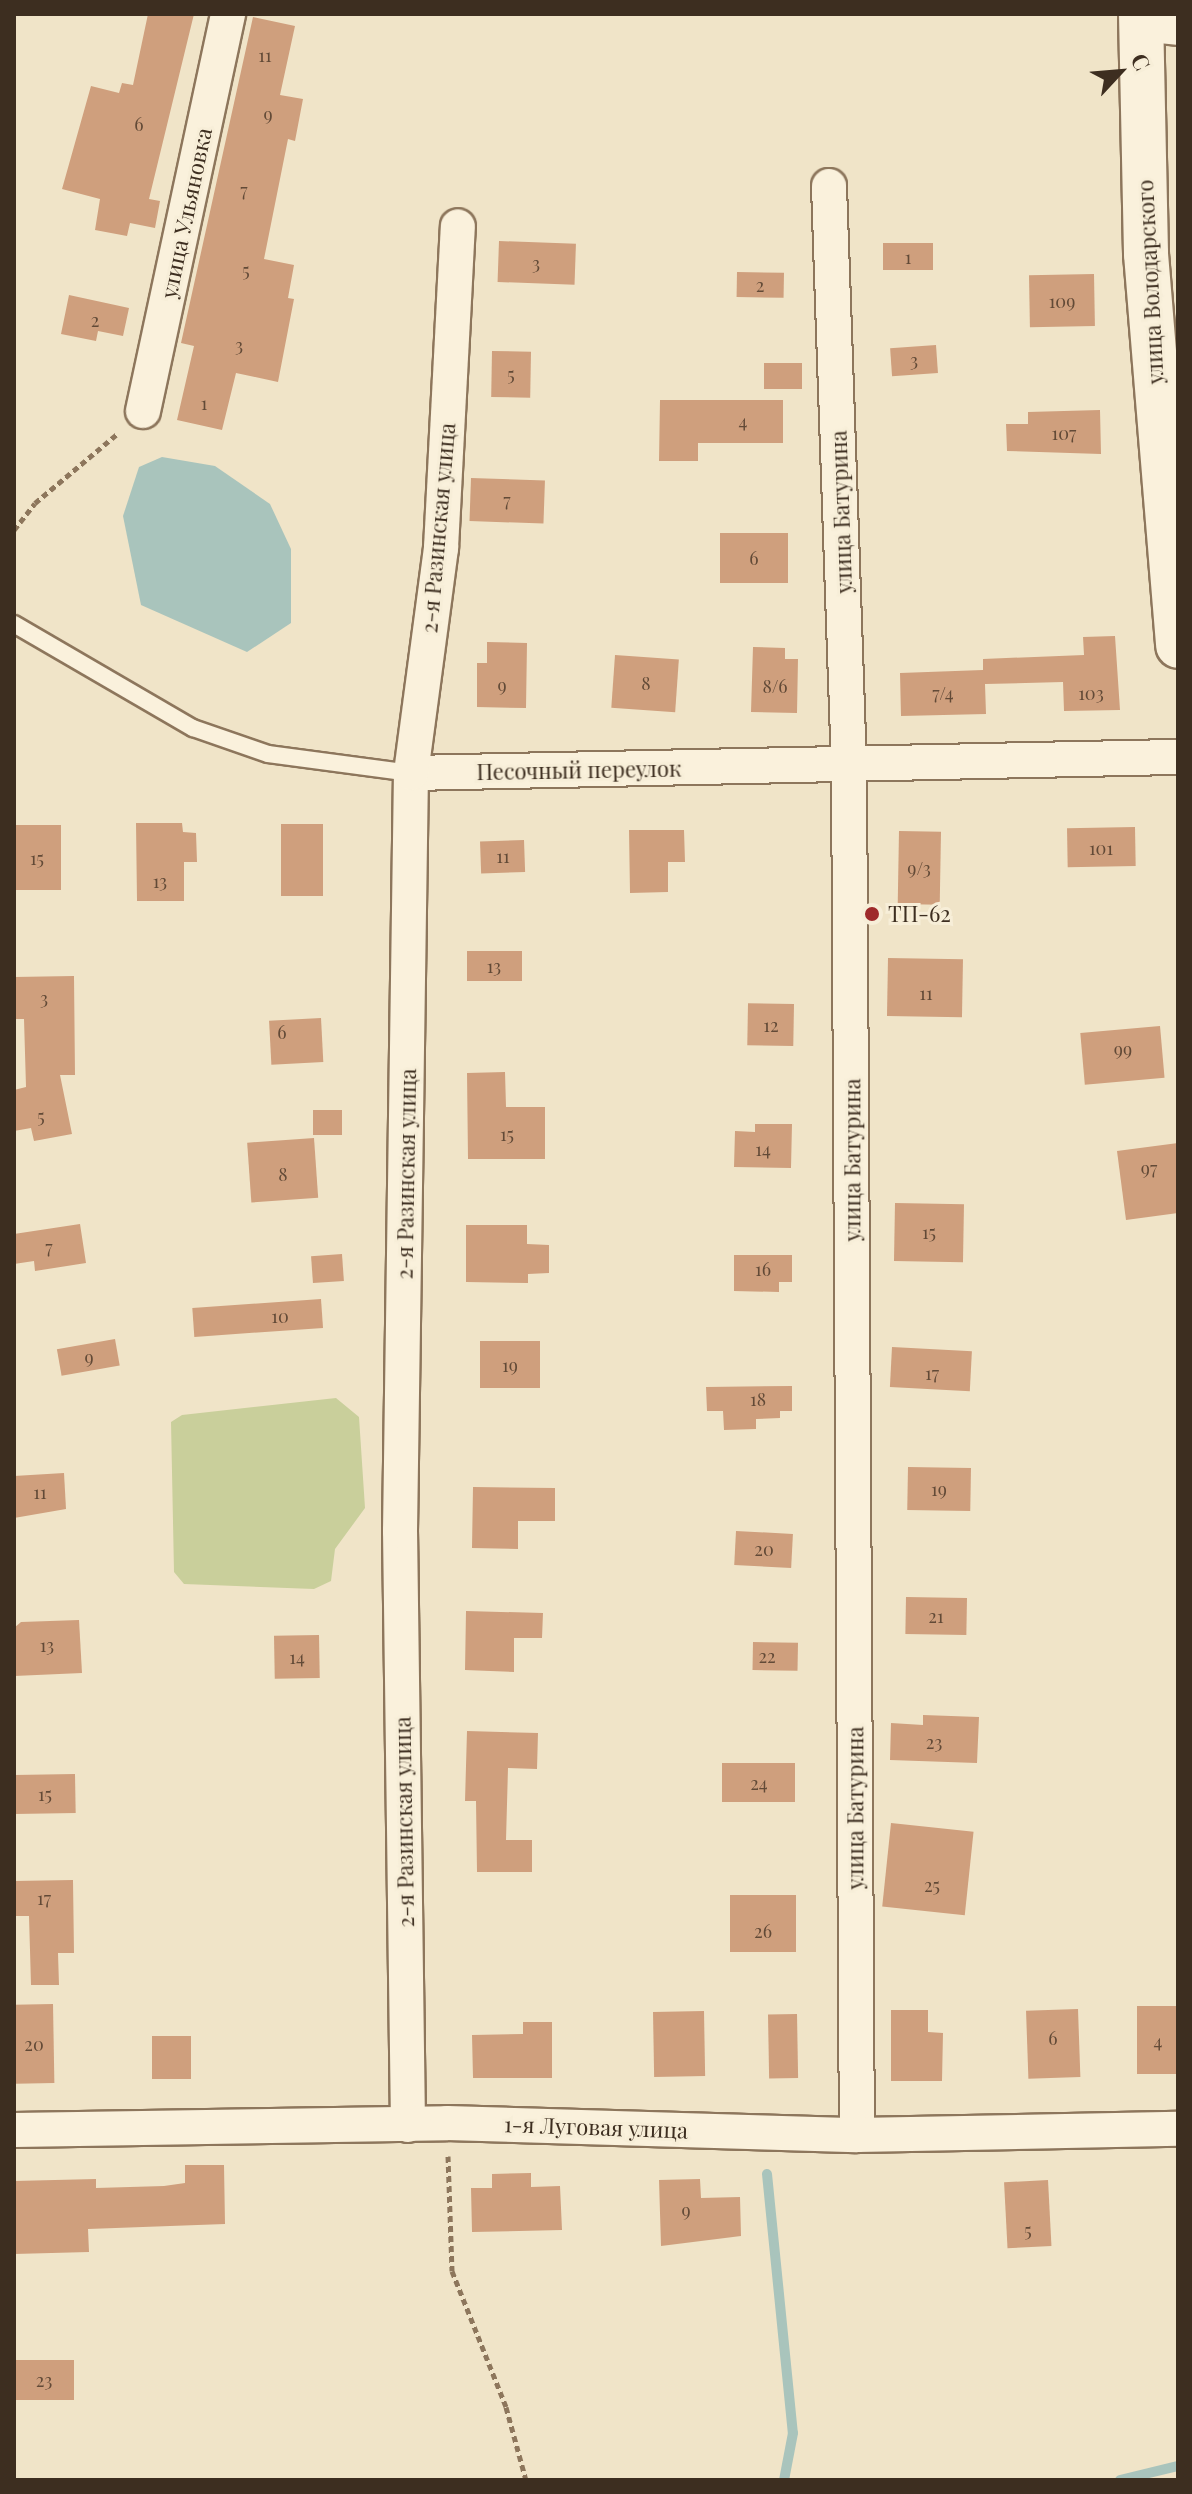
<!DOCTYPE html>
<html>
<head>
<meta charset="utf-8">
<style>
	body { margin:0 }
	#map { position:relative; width:1192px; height:2494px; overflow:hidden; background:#f0e4c8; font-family:"Playfair Display",serif }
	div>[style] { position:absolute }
	.green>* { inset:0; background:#c9cf9b }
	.water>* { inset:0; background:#a9c4bc }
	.stream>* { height:10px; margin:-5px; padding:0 5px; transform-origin:5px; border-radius:5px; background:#a9c4bc }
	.building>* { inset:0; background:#cf9f7d; transform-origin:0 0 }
	.path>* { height:5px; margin-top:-2.5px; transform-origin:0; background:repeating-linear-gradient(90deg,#8d765c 0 6px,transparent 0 10px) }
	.roads { filter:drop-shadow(2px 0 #8d765c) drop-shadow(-2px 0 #8d765c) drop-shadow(0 2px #8d765c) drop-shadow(0 -2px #8d765c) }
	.service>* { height:16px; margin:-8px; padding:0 8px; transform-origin:8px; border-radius:8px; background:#faf1dc }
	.minor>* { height:34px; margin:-17px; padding:0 17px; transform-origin:17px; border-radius:17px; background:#faf1dc }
	.secondary>* { height:44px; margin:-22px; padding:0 22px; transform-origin:22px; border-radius:22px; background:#faf1dc }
	.dots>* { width:22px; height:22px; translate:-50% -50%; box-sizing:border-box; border:4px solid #f7eed8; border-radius:50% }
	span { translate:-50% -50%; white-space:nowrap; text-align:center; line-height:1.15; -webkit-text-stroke:6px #f7eed8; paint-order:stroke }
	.number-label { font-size:18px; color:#624a37 }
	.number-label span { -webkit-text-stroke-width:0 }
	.street-label { font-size:22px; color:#3d2e20 }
	.poi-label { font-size:22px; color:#3d2e20 }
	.left { translate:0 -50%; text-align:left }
	.frame { position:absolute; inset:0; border:16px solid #3d2e20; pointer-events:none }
	.north { position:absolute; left:1080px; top:32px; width:80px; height:80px; -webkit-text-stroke:6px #f7eed8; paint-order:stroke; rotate:64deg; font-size:22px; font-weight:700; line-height:32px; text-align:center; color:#3d2e20 }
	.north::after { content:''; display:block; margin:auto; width:28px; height:36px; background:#3d2e20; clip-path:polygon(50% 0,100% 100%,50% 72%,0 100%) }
</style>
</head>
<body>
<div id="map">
	<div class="green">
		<div style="clip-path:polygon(336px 1398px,359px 1417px,365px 1508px,335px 1549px,331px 1581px,314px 1589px,184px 1584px,174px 1572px,171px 1422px,182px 1415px)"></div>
	</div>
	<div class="water">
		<div style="clip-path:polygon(162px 457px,215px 466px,270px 504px,291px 549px,291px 623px,247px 652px,141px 605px,123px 516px,139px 467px)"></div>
	</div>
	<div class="stream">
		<div style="left:767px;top:2174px;width:260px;rotate:84.3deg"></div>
		<div style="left:793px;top:2433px;width:48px;rotate:100.8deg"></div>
		<div style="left:1120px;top:2480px;width:60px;rotate:-13.6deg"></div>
	</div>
	<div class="building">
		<div style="clip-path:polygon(148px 14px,194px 14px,149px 199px,160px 201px,155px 228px,130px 223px,127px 236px,95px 230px,100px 199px,62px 189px,91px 86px,119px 93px,122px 83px,133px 85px)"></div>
		<div style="clip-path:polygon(253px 17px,295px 26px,280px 95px,303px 99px,295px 141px,288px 139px,264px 259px,294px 265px,288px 298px,294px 299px,278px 382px,236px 373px,222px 430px,177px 420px,194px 346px,181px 343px)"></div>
		<div style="left:499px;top:241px;width:77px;height:41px;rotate:2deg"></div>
		<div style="left:933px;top:243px;width:27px;height:50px;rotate:90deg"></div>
		<div style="left:737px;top:272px;width:47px;height:25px;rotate:1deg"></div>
		<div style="left:1094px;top:274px;width:52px;height:65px;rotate:89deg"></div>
		<div style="clip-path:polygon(69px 295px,129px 308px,123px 336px,98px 331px,96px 341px,61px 334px)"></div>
		<div style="left:936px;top:345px;width:28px;height:46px;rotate:86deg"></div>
		<div style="left:492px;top:351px;width:39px;height:46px;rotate:1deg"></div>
		<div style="left:764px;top:363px;width:38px;height:26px"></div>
		<div style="clip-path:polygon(660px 400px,783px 400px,783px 443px,698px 443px,698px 461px,659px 461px)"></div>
		<div style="clip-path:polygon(1100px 410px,1101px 454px,1007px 451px,1006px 424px,1028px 424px,1028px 412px)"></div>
		<div style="left:471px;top:478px;width:74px;height:43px;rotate:2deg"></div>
		<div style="left:720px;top:533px;width:68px;height:50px"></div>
		<div style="clip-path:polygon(1115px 636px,1120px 710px,1064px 711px,1063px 682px,985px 684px,986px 714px,901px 716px,900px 673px,983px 670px,983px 659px,1084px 655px,1083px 637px)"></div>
		<div style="clip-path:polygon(487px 642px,527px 643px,526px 708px,477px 707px,477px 663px,487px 663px)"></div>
		<div style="clip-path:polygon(753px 647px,785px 648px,785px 659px,798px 659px,797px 713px,751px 712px)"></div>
		<div style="left:615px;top:655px;width:64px;height:53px;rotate:4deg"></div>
		<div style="clip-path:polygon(136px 823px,182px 823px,183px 832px,196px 833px,197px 862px,184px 862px,184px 901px,137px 901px)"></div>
		<div style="left:281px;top:824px;width:42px;height:72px"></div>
		<div style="left:14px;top:825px;width:47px;height:65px"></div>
		<div style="left:1135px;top:827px;width:39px;height:68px;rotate:89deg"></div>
		<div style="clip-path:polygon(629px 830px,684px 830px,685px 862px,668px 862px,668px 892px,630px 893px)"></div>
		<div style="left:899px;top:831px;width:42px;height:73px;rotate:1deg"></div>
		<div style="left:524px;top:840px;width:32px;height:44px;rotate:88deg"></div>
		<div style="left:467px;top:951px;width:55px;height:30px"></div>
		<div style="left:888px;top:958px;width:75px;height:58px;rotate:1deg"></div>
		<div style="clip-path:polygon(74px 976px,75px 1075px,60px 1075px,72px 1134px,34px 1141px,31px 1128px,14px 1131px,14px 1090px,26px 1087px,24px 1019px,14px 1019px,14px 977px)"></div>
		<div style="left:794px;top:1004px;width:42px;height:46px;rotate:91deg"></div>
		<div style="left:321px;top:1018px;width:44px;height:52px;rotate:87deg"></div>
		<div style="left:1160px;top:1026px;width:52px;height:80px;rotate:85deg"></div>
		<div style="clip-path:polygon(505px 1072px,506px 1107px,545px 1107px,545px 1159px,468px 1159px,467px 1073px)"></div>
		<div style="left:313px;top:1110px;width:29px;height:25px"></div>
		<div style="clip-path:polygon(755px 1124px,792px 1124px,791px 1168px,734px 1167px,735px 1131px,755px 1132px)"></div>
		<div style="left:314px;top:1138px;width:60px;height:67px;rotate:86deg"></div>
		<div style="clip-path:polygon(1178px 1143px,1178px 1213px,1126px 1220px,1117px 1151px)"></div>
		<div style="left:895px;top:1203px;width:69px;height:58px;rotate:1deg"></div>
		<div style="clip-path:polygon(80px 1224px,86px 1263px,35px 1271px,34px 1261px,14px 1264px,14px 1234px)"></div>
		<div style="clip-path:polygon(466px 1225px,527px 1225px,527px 1244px,549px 1245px,549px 1273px,528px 1274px,528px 1283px,466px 1282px)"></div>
		<div style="left:342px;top:1254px;width:27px;height:31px;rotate:86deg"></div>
		<div style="clip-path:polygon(734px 1255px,792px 1255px,792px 1282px,779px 1282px,779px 1292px,734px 1291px)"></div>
		<div style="left:321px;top:1299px;width:29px;height:129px;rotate:86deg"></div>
		<div style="left:115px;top:1339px;width:27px;height:59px;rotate:80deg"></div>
		<div style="left:540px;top:1341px;width:47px;height:60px;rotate:90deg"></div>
		<div style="left:892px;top:1347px;width:80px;height:40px;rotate:3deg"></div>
		<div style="clip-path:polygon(792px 1386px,792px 1411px,780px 1411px,780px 1418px,756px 1419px,756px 1429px,724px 1430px,723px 1411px,707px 1411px,706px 1387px)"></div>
		<div style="left:908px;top:1467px;width:63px;height:43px;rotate:1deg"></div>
		<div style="clip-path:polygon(64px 1473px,66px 1509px,14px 1518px,14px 1476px)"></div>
		<div style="clip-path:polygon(473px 1487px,555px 1488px,555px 1521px,518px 1521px,518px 1549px,472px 1548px)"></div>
		<div style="left:736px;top:1531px;width:57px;height:34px;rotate:3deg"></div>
		<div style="left:906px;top:1597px;width:61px;height:37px;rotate:1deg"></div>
		<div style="clip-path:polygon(466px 1611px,543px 1613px,542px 1638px,514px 1638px,514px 1672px,465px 1670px)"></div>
		<div style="clip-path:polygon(79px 1620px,82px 1673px,14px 1676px,14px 1628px,21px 1622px)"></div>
		<div style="left:319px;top:1635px;width:43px;height:45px;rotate:89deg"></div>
		<div style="left:753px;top:1642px;width:45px;height:28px;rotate:1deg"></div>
		<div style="clip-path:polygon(923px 1715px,979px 1717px,977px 1763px,890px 1760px,891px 1723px,923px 1725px)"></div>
		<div style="clip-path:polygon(467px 1731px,538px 1733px,537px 1769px,508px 1768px,506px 1840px,532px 1840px,532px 1872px,477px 1872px,476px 1801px,465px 1801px)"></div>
		<div style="left:722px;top:1763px;width:73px;height:39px"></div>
		<div style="left:75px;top:1774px;width:39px;height:61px;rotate:89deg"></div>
		<div style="left:891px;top:1823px;width:83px;height:84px;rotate:6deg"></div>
		<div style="clip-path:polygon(73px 1880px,74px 1953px,58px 1953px,59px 1985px,31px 1985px,29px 1916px,14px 1916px,14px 1881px)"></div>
		<div style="left:730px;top:1895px;width:66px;height:57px"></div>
		<div style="left:53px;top:2004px;width:79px;height:39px;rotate:89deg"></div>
		<div style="left:1178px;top:2006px;width:68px;height:41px;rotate:90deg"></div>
		<div style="left:1078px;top:2009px;width:68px;height:52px;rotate:88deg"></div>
		<div style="clip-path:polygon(891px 2010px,928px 2010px,928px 2032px,943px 2033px,942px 2081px,891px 2081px)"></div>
		<div style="left:704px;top:2011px;width:65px;height:51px;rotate:89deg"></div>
		<div style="left:797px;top:2014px;width:64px;height:29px;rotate:89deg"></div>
		<div style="clip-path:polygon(523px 2022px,552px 2022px,552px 2078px,473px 2078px,472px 2035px,523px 2034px)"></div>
		<div style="left:152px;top:2036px;width:39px;height:43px"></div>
		<div style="clip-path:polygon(185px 2165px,224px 2165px,225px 2224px,88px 2229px,89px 2252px,14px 2254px,14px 2181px,96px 2179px,96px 2188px,164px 2186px,185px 2183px)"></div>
		<div style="clip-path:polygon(531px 2173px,531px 2187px,560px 2186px,562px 2230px,472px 2232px,471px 2188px,492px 2188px,492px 2174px)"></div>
		<div style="clip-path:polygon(700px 2179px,701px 2198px,740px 2197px,741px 2236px,661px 2246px,659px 2180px)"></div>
		<div style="left:1048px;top:2180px;width:66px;height:44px;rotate:87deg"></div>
		<div style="left:14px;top:2360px;width:60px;height:40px"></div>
	</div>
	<div class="path">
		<div style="left:14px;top:530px;width:34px;rotate:-52deg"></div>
		<div style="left:35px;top:503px;width:109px;rotate:-40.1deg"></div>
		<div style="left:448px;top:2156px;width:115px;rotate:88deg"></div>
		<div style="left:452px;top:2271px;width:146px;rotate:68.3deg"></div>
		<div style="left:506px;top:2407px;width:76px;rotate:74.7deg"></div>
	</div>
	<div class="roads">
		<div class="service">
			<div style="left:14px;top:624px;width:207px;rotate:30.2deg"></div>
			<div style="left:193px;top:728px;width:79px;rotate:19.1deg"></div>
			<div style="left:268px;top:754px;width:144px;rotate:7.6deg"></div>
		</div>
		<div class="minor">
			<div style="left:1141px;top:24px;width:37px;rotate:6deg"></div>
			<div style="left:829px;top:186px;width:580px;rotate:88.03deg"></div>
			<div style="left:849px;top:766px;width:1369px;rotate:89.67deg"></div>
			<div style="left:143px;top:411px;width:406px;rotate:-77.9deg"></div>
			<div style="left:411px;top:773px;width:767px;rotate:-1.2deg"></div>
			<div style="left:408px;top:2125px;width:594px;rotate:-90.77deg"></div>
			<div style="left:400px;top:1531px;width:758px;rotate:-89.17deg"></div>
			<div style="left:411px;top:773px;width:227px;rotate:-82.4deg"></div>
			<div style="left:441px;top:548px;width:322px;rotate:-87deg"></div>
			<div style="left:14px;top:2130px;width:433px;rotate:-0.9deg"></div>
			<div style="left:447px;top:2123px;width:410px;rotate:1.7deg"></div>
			<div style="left:857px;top:2135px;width:321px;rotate:-1.1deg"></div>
		</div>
		<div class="secondary">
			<div style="left:1141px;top:14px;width:240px;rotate:88.8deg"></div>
			<div style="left:1146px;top:254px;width:393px;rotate:85.3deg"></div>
		</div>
	</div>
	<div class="dots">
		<div style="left:872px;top:914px;background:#9e2a2b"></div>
	</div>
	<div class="number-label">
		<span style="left:265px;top:55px">11</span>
		<span style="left:268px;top:114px">9</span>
		<span style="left:139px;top:124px">6</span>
		<span style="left:244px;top:190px">7</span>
		<span style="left:908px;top:257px">1</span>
		<span style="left:536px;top:263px">3</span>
		<span style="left:246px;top:270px">5</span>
		<span style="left:760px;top:285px">2</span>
		<span style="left:1062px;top:301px">109</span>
		<span style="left:95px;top:320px">2</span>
		<span style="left:239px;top:345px">3</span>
		<span style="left:914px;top:360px">3</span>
		<span style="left:511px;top:374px">5</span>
		<span style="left:204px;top:403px">1</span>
		<span style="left:743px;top:421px">4</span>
		<span style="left:1064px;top:433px">107</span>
		<span style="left:507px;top:500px">7</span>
		<span style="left:754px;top:558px">6</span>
		<span style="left:646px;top:683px">8</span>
		<span style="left:502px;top:685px">9</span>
		<span style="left:775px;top:686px">8/6</span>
		<span style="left:943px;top:693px">7/4</span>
		<span style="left:1091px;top:693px">103</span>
		<span style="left:1101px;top:848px">101</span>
		<span style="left:503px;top:856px">11</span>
		<span style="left:37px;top:858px">15</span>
		<span style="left:919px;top:868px">9/3</span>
		<span style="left:160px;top:881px">13</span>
		<span style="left:494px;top:966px">13</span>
		<span style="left:926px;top:993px">11</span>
		<span style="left:44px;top:998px">3</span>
		<span style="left:771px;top:1025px">12</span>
		<span style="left:282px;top:1032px">6</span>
		<span style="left:1123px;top:1049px">99</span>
		<span style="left:41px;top:1116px">5</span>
		<span style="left:507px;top:1134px">15</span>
		<span style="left:763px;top:1149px">14</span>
		<span style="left:1149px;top:1168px">97</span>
		<span style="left:283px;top:1174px">8</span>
		<span style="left:929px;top:1232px">15</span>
		<span style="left:49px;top:1247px">7</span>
		<span style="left:763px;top:1269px">16</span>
		<span style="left:280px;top:1316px">10</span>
		<span style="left:89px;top:1357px">9</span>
		<span style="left:510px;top:1365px">19</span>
		<span style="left:932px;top:1373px">17</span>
		<span style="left:758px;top:1399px">18</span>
		<span style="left:939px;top:1489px">19</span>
		<span style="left:40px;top:1492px">11</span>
		<span style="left:764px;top:1549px">20</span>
		<span style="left:936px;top:1616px">21</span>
		<span style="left:47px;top:1645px">13</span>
		<span style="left:767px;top:1656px">22</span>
		<span style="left:297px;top:1657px">14</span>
		<span style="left:934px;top:1742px">23</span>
		<span style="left:759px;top:1783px">24</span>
		<span style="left:45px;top:1794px">15</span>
		<span style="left:932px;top:1885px">25</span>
		<span style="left:44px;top:1898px">17</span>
		<span style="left:763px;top:1931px">26</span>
		<span style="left:1053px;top:2038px">6</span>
		<span style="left:1158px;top:2041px">4</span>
		<span style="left:34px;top:2044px">20</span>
		<span style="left:686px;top:2210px">9</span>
		<span style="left:1028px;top:2230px">5</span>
		<span style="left:44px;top:2380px">23</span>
	</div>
	<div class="street-label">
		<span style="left:186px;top:213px;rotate:-78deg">улица Ульяновка</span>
		<span style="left:1150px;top:282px;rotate:-93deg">улица Володарского</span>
		<span style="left:841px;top:512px;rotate:-92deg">улица Батурина</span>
		<span style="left:438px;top:528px;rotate:-85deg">2-я Разинская улица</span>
		<span style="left:579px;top:770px;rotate:-1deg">Песочный переулок</span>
		<span style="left:852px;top:1160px;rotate:-90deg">улица Батурина</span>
		<span style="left:406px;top:1174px;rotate:-89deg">2-я Разинская улица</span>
		<span style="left:855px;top:1808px;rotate:-90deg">улица Батурина</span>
		<span style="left:404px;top:1822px;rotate:-91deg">2-я Разинская улица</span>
		<span style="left:596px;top:2127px;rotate:2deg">1-я Луговая улица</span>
	</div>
	<div class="poi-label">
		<span class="left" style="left:888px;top:914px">ТП-62</span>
	</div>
	<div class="frame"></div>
	<div class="north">С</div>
</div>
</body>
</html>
